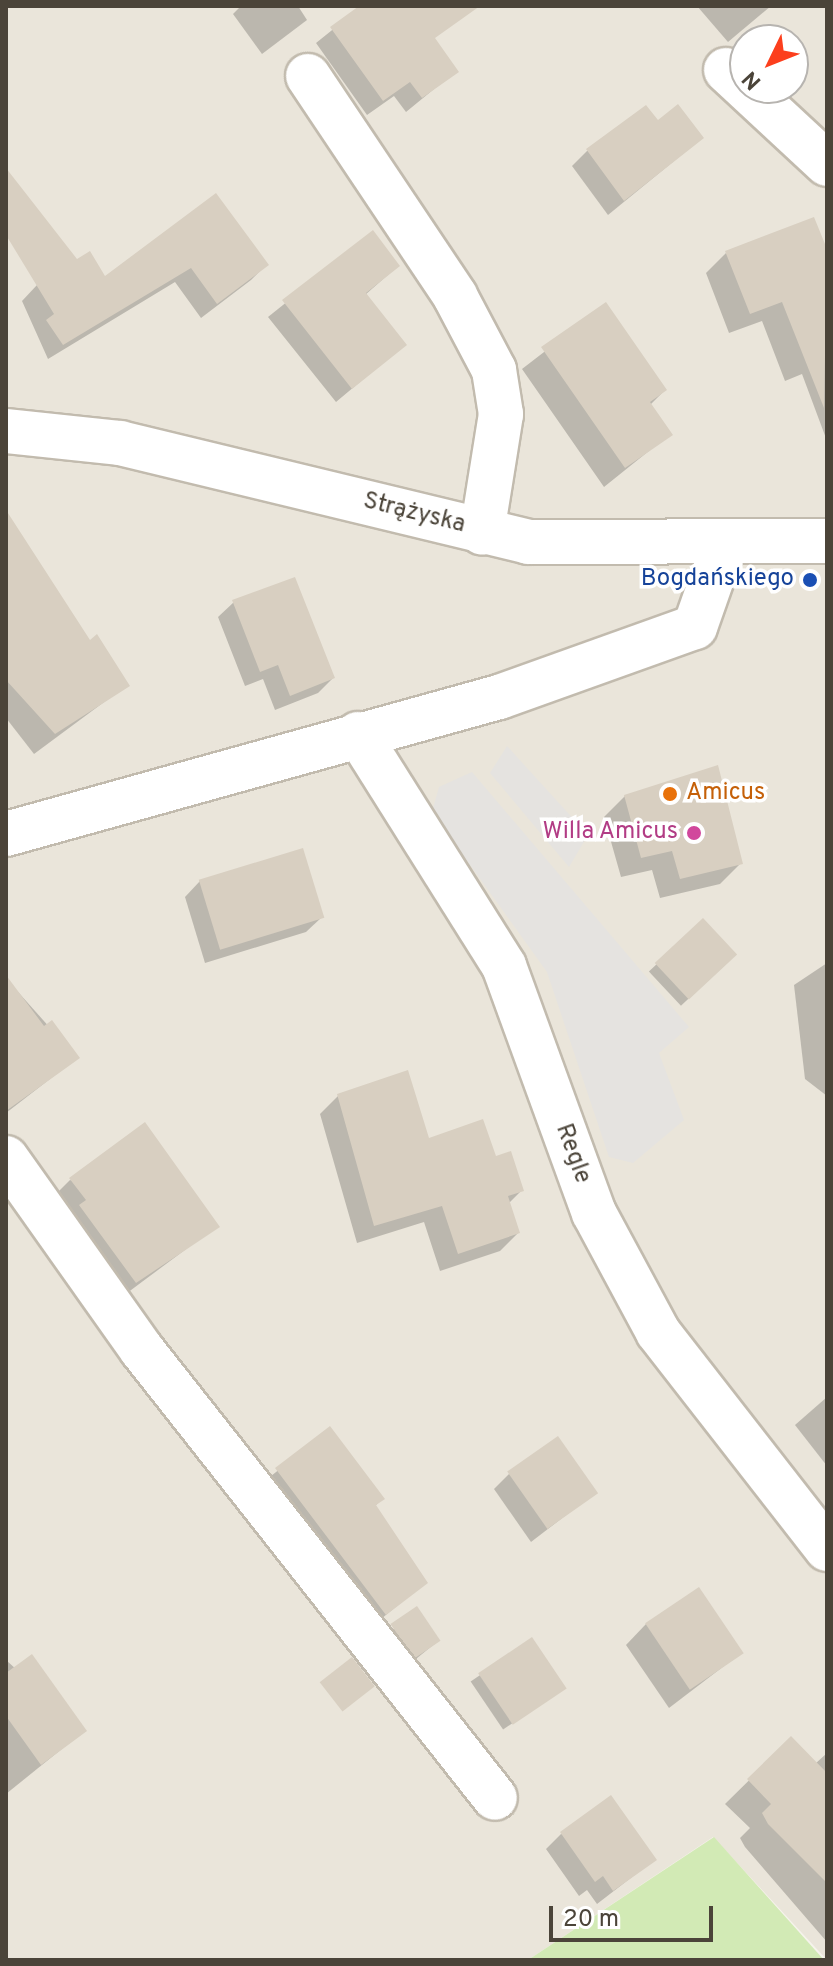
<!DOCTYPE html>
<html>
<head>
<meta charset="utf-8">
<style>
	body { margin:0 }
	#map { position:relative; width:833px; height:1966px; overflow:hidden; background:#f6f3ec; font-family:Overpass,sans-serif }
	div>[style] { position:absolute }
	.residential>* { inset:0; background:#eae5da }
	.green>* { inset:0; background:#d2eab5 }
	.parking>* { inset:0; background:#e5e3e0 }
	.shadow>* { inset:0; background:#0003; transform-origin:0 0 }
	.building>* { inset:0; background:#d8cfc1; transform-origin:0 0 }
	.roads { filter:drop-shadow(2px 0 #c2bbae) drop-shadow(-2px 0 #c2bbae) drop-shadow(0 2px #c2bbae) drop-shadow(0 -2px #c2bbae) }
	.minor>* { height:44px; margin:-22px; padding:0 22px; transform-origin:22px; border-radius:22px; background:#fff }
	.dots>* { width:22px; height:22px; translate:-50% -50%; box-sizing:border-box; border:4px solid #fff; border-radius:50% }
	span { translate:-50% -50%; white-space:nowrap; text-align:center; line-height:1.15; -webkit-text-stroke:7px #fff; paint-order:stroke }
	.street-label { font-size:24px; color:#4b4439 }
	.transit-label { font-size:24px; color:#164399 }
	.right { translate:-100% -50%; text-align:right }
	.food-label { font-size:24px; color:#c56008 }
	.left { translate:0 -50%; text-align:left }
	.hotel-label { font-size:24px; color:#b23c85 }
	.frame { position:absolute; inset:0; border:8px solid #4b4439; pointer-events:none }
	.north { position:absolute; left:729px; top:24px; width:80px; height:80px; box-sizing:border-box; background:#fff; border:2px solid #b7b4b0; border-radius:50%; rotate:227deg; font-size:22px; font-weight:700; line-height:32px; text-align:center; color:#4b4439 }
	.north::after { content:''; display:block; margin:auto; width:28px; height:36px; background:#fc3f1d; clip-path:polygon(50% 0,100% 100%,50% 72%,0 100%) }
	.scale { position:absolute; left:549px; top:1906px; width:164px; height:36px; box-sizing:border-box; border:4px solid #4b4439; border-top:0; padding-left:10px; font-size:24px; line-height:28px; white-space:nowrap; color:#4b4439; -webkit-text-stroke:6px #fff; paint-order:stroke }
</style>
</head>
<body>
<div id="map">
	<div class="residential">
		<div style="clip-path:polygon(evenodd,6px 6px,827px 6px,827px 1960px,713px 1837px,528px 1960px,6px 1960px,6px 6px,745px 40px,793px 40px,793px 88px,745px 88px,745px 40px)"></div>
	</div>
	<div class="green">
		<div style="clip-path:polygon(714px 1837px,824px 1960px,528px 1960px)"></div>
	</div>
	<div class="parking">
		<div style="clip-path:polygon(507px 746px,588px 835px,569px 867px,490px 773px)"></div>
		<div style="clip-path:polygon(472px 772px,689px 1027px,659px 1053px,684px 1120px,633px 1163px,609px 1157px,547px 972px,432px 812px,439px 787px)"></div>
	</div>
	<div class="shadow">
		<div style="clip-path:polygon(241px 6px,298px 6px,307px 20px,262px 54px,233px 14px)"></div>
		<div style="clip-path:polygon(362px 6px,409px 6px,456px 71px,406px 112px,394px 96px,367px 115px,316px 43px)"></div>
		<div style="clip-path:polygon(697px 6px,771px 6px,728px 42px)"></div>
		<div style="clip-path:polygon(657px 123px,702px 138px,608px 215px,572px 166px,587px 151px)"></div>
		<div style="clip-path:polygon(215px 196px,266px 265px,251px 280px,201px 318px,175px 282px,48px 359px,22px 301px,37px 285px,104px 279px)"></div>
		<div style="clip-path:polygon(373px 233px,398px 266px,365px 295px,404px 345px,336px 402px,268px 317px)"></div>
		<div style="clip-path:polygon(827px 245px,827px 441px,802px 374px,785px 381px,762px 321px,729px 333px,706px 273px,726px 253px)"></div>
		<div style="clip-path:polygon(605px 305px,665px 390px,650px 405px,670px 434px,604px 487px,522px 369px)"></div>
		<div style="clip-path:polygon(6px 544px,127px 685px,34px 754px,6px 718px)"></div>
		<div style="clip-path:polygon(234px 602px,333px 678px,318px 693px,275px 710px,263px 679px,245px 686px,218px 617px)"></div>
		<div style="clip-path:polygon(625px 796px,741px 863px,720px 884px,660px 898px,652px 870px,621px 877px,604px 817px)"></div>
		<div style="clip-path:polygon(200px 881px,322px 917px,306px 932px,205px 963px,185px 897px)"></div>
		<div style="left:703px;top:921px;width:47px;height:74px;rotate:47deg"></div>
		<div style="clip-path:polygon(827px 963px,827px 1096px,805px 1079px,794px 985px)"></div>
		<div style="clip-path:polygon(10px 983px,77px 1058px,6px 1113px,6px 987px)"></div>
		<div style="clip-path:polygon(338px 1096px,428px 1141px,494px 1159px,522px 1190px,508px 1204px,518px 1233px,500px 1251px,440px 1271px,424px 1222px,357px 1243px,320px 1114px)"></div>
		<div style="clip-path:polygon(70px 1180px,217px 1226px,115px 1302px,50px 1200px)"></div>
		<div style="clip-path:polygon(827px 1397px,827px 1466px,795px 1425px)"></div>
		<div style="clip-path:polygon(330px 1429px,383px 1498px,375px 1506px,425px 1583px,370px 1628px,261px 1484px)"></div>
		<div style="clip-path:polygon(509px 1474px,596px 1492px,531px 1542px,494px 1489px)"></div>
		<div style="clip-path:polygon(416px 1609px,438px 1641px,400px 1672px,378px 1643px)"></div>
		<div style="clip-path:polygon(646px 1624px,741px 1653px,669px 1708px,626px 1645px)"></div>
		<div style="left:532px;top:1640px;width:58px;height:74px;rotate:56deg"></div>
		<div style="clip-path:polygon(6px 1660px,84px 1731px,6px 1794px)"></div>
		<div style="clip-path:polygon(791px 1739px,815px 1764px,827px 1753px,827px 1942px,745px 1847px,740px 1838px,750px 1828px,725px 1804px)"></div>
		<div style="clip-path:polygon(561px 1834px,654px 1860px,597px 1904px,587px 1890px,579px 1896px,546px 1849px)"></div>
	</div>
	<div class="building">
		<div style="clip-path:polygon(359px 6px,480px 6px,435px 38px,459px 72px,422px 98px,410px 82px,383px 101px,330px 27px)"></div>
		<div style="clip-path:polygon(678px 104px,704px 138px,624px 201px,586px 149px,646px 105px,658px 120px)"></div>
		<div style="clip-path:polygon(6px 168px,77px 259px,90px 251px,105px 276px,216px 193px,269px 265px,217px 304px,191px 268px,63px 345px,46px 320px,54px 314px,6px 235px)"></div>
		<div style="clip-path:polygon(814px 217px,827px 249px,824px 408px,782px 302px,750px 314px,725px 251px)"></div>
		<div style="clip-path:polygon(373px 230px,400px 266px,366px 293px,407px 345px,352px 389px,282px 300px)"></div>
		<div style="clip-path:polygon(606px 302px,667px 390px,650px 402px,673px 435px,625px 468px,541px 347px)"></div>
		<div style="clip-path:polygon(6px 510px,90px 640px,97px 634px,130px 686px,55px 734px,6px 680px)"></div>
		<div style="clip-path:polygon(295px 577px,335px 678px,290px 696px,278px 665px,260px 672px,232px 600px)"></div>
		<div style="clip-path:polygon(718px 765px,743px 864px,680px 879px,672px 851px,641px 858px,624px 795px)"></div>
		<div style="left:303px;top:848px;width:73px;height:109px;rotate:73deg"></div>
		<div style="left:703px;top:918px;width:50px;height:66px;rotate:47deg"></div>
		<div style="clip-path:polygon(6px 975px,44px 1026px,52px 1020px,80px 1058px,6px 1111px)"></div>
		<div style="clip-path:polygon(408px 1070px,429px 1138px,483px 1119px,496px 1156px,511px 1151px,524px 1191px,508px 1196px,520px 1233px,458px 1254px,442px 1206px,374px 1226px,337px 1094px)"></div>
		<div style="clip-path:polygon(145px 1122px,220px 1227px,136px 1283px,79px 1205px,86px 1200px,69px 1178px)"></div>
		<div style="clip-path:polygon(330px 1426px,385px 1499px,376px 1505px,428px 1583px,386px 1615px,275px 1468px)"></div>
		<div style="left:558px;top:1436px;width:70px;height:62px;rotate:55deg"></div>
		<div style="left:699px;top:1587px;width:80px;height:65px;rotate:56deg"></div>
		<div style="left:417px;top:1606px;width:42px;height:32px;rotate:56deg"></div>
		<div style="left:532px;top:1637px;width:62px;height:65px;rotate:56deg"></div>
		<div style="clip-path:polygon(32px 1654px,87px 1731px,41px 1765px,6px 1716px,6px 1673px)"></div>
		<div style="left:352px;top:1657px;width:37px;height:41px;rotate:52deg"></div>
		<div style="clip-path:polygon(791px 1736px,827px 1773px,827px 1883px,768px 1824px,762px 1813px,771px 1804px,747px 1779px)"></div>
		<div style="clip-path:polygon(611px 1795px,657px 1860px,613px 1891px,603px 1876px,595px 1882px,560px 1832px)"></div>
	</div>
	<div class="roads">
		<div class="minor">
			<div style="left:726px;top:70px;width:138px;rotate:42.9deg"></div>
			<div style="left:308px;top:76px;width:265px;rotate:56.2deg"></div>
			<div style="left:455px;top:296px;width:84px;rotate:62.2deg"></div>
			<div style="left:494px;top:370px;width:45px;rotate:81deg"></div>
			<div style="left:501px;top:414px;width:120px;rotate:99.1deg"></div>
			<div style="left:6px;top:431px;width:115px;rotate:6deg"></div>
			<div style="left:120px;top:443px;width:420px;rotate:13.6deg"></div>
			<div style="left:528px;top:542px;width:299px;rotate:-0.2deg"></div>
			<div style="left:358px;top:734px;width:274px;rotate:57.8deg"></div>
			<div style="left:504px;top:966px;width:263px;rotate:70deg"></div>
			<div style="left:594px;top:1213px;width:135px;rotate:61.7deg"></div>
			<div style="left:658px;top:1332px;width:275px;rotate:52.1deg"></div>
			<div style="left:6px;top:834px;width:512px;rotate:-15.53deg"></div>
			<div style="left:499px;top:697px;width:208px;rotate:-19.7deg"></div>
			<div style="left:695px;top:627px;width:88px;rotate:-70.7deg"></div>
			<div style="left:6px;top:1158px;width:235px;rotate:54.7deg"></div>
			<div style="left:142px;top:1350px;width:570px;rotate:51.76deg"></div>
		</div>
	</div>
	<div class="dots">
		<div style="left:810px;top:580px;background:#1a4fb4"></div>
		<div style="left:670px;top:794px;background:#e8710a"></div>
		<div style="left:694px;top:833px;background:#d1479c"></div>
	</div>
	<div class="street-label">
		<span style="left:414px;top:514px;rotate:14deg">Strążyska</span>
		<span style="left:572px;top:1154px;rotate:70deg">Regle</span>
	</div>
	<div class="transit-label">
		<span class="right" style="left:794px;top:580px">Bogdańskiego</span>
	</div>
	<div class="food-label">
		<span class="left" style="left:686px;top:794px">Amicus</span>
	</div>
	<div class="hotel-label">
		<span class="right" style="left:678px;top:833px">Willa Amicus</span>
	</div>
	<div class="frame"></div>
	<div class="north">N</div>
	<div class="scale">20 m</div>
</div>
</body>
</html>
